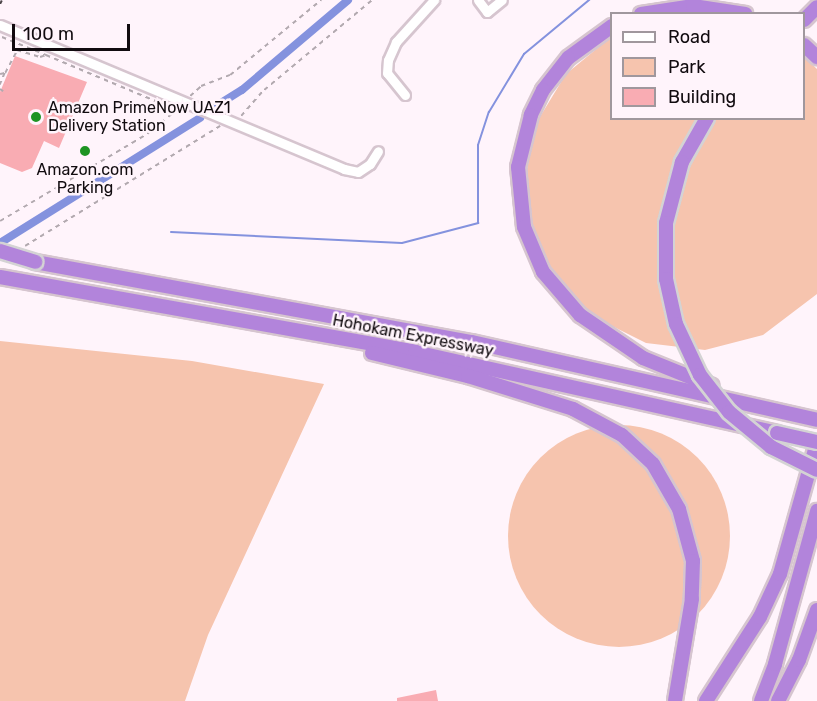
<!DOCTYPE html>
<html>
<head>
<meta charset="utf-8">
<style>
	body { margin:0 }
	#map { position:relative; width:817px; height:701px; overflow:hidden; background:#fff4fb; font-family:Rubik,sans-serif }
	div>[style] { position:absolute }
	.green>* { inset:0; background:#f6c4ae }
	.round { border-radius:50% }
	.stream>* { height:2px; margin:-1px; padding:0 1px; transform-origin:1px; border-radius:1px; background:#8492de }
	.canal>* { height:8px; margin:-4px; padding:0 4px; transform-origin:4px; border-radius:4px; background:#8492de }
	.building>* { inset:0; background:#f9acb3 }
	.path>* { height:1.5px; margin-top:-0.75px; transform-origin:0; background:repeating-linear-gradient(90deg,#b2a9af 0 4.5px,transparent 0 9px) }
	.roads { filter:drop-shadow(2px 0 #d6c5cf) drop-shadow(-2px 0 #d6c5cf) drop-shadow(0 2px #d6c5cf) drop-shadow(0 -2px #d6c5cf) }
	.minor>* { height:9px; margin:-4.5px; padding:0 4.5px; transform-origin:4.5px; border-radius:4.5px; background:#fff }
	.highway>* { height:14px; margin:-7px; padding:0 7px; transform-origin:7px; border-radius:7px; background:#b284db }
	.rail>* { height:2px; margin-top:-1px; transform-origin:0; background:repeating-linear-gradient(90deg,#4c4549 0 10px,transparent 0 20px) }
	.bridges { filter:drop-shadow(2px 0 #d4d3d4) drop-shadow(-2px 0 #d4d3d4) drop-shadow(0 2px #d4d3d4) drop-shadow(0 -2px #d4d3d4) }
	.highway-bridge>* { height:14px; margin:-7px; padding:0 7px; transform-origin:7px; border-radius:7px; background:#b284db }
	.dots>* { width:16px; height:16px; translate:-50% -50%; box-sizing:border-box; border:3px solid #fff4fb; border-radius:50% }
	span { translate:-50% -50%; white-space:nowrap; text-align:center; line-height:1.15; -webkit-text-stroke:5px #fff4fb; paint-order:stroke }
	.poi-label { font-size:16px; color:#110b0f }
	.left { translate:0 -50%; text-align:left }
	.street-label { font-size:16px; color:#110b0f }
	.legend { position:absolute; left:610px; top:12px; width:195px; height:108px; box-sizing:border-box; background:#fff4fb; border:2px solid #a0979d; margin:0; padding:8px 10px; list-style:none; font-size:18px; color:#110b0f }
	.legend li { display:flex; align-items:center; gap:12px; height:30px }
	.legend b { width:30px; border:2px solid #a0979d }
	.scale { position:absolute; left:12px; top:24px; width:118px; height:27px; box-sizing:border-box; border:3px solid #110b0f; border-top:0; padding-left:8px; font-size:18px; line-height:21px; white-space:nowrap; color:#110b0f; -webkit-text-stroke:4px #fff4fb; paint-order:stroke }
</style>
</head>
<body>
<div id="map">
	<div class="green">
		<div style="clip-path:polygon(611px 37px,612px 118px,804px 118px,804px 57px,817px 69px,817px 294px,763px 335px,705px 350px,646px 343px,594px 317px,555px 277px,532px 227px,526px 173px,538px 120px,566px 74px)"></div>
		<div style="clip-path:polygon(0 341px,192px 361px,324px 384px,208px 635px,185px 701px,0 701px)"></div>
		<div class="round" style="left:508px;top:425px;width:222px;height:222px"></div>
	</div>
	<div class="stream">
		<div style="left:171px;top:232px;width:231px;rotate:2.7deg"></div>
		<div style="left:402px;top:243px;width:79px;rotate:-14.7deg"></div>
		<div style="left:478px;top:223px;width:78px;rotate:-90deg"></div>
		<div style="left:478px;top:145px;width:35px;rotate:-72deg"></div>
		<div style="left:489px;top:112px;width:68px;rotate:-58.9deg"></div>
		<div style="left:524px;top:54px;width:85px;rotate:-39.7deg"></div>
	</div>
	<div class="canal">
		<div style="left:213px;top:108px;width:34px;rotate:-32deg"></div>
		<div style="left:242px;top:90px;width:139px;rotate:-40.3deg"></div>
		<div style="left:0;top:243px;width:236px;rotate:-32deg"></div>
	</div>
	<div class="building">
		<div style="clip-path:polygon(15px 56px,87px 82px,59px 148px,44px 141px,32px 168px,22px 172px,0 163px,0 92px)"></div>
		<div style="clip-path:polygon(436px 690px,438px 701px,397px 701px,397px 698px)"></div>
	</div>
	<div class="path">
		<div style="left:2px;top:37px;width:48px;rotate:22.2deg"></div>
		<div style="left:5px;top:73px;width:26px;rotate:-62deg"></div>
		<div style="left:17px;top:50px;width:24px;rotate:17deg"></div>
		<div style="left:40px;top:57px;width:6px;rotate:-18deg"></div>
		<div style="left:46px;top:55px;width:142px;rotate:22.8deg"></div>
		<div style="left:0;top:74px;width:5px;rotate:-11deg"></div>
		<div style="left:5px;top:73px;width:13px;rotate:113deg"></div>
		<div style="left:0;top:89px;width:4px;rotate:34deg"></div>
		<div style="left:190px;top:96px;width:15px;rotate:-42deg"></div>
		<div style="left:201px;top:86px;width:31px;rotate:-21deg"></div>
		<div style="left:230px;top:75px;width:118px;rotate:-39.5deg"></div>
		<div style="left:241px;top:116px;width:35px;rotate:-49deg"></div>
		<div style="left:264px;top:90px;width:141px;rotate:-39.8deg"></div>
		<div style="left:0;top:221px;width:171px;rotate:-30.6deg"></div>
		<div style="left:147px;top:134px;width:40px;rotate:-39deg"></div>
		<div style="left:25px;top:246px;width:229px;rotate:-31.6deg"></div>
	</div>
	<div class="roads">
		<div class="minor">
			<div style="left:478px;top:0;width:15px;rotate:53deg"></div>
			<div style="left:487px;top:12px;width:19px;rotate:-39deg"></div>
			<div style="left:0;top:25px;width:373px;rotate:22.7deg"></div>
			<div style="left:344px;top:169px;width:14px;rotate:12deg"></div>
			<div style="left:358px;top:172px;width:14px;rotate:-34deg"></div>
			<div style="left:370px;top:164px;width:15px;rotate:-58deg"></div>
			<div style="left:405px;top:95px;width:28px;rotate:-129deg"></div>
			<div style="left:387px;top:73px;width:13px;rotate:-86deg"></div>
			<div style="left:388px;top:60px;width:20px;rotate:-66deg"></div>
			<div style="left:396px;top:42px;width:57px;rotate:-47.9deg"></div>
		</div>
		<div class="highway">
			<div style="left:641px;top:14px;width:53px;rotate:-8.7deg"></div>
			<div style="left:693px;top:6px;width:53px;rotate:8.7deg"></div>
			<div style="left:804px;top:20px;width:18px;rotate:-45deg"></div>
			<div style="left:612px;top:26px;width:54px;rotate:144deg"></div>
			<div style="left:568px;top:58px;width:41px;rotate:128deg"></div>
			<div style="left:543px;top:90px;width:28px;rotate:116deg"></div>
			<div style="left:531px;top:115px;width:54px;rotate:104deg"></div>
			<div style="left:518px;top:167px;width:60px;rotate:84.3deg"></div>
			<div style="left:524px;top:227px;width:49px;rotate:67.1deg"></div>
			<div style="left:543px;top:272px;width:57px;rotate:49.3deg"></div>
			<div style="left:580px;top:315px;width:76px;rotate:34.3deg"></div>
			<div style="left:643px;top:358px;width:74px;rotate:22.1deg"></div>
			<div style="left:804px;top:45px;width:18px;rotate:43deg"></div>
			<div style="left:35px;top:262px;width:444px;rotate:10.4deg"></div>
			<div style="left:472px;top:342px;width:354px;rotate:12.7deg"></div>
			<div style="left:0;top:277px;width:422px;rotate:10.2deg"></div>
			<div style="left:415px;top:352px;width:371px;rotate:12.6deg"></div>
			<div style="left:372px;top:353px;width:99px;rotate:13.5deg"></div>
			<div style="left:468px;top:376px;width:110px;rotate:17.4deg"></div>
			<div style="left:573px;top:409px;width:55px;rotate:28deg"></div>
			<div style="left:622px;top:435px;width:42px;rotate:43.1deg"></div>
			<div style="left:653px;top:464px;width:52px;rotate:60deg"></div>
			<div style="left:679px;top:509px;width:54px;rotate:74.9deg"></div>
			<div style="left:693px;top:561px;width:38px;rotate:92deg"></div>
			<div style="left:692px;top:599px;width:103px;rotate:99.5deg"></div>
			<div style="left:706px;top:701px;width:100px;rotate:-57.3deg"></div>
			<div style="left:760px;top:617px;width:47px;rotate:-65.1deg"></div>
			<div style="left:780px;top:574px;width:137px;rotate:-74.3deg"></div>
			<div style="left:761px;top:701px;width:40px;rotate:-69deg"></div>
			<div style="left:775px;top:664px;width:159px;rotate:-74.6deg"></div>
			<div style="left:778px;top:701px;width:46px;rotate:-62.9deg"></div>
			<div style="left:799px;top:660px;width:53px;rotate:-70.2deg"></div>
		</div>
	</div>
	<div class="rail">
		<div style="left:0;top:4px;width:4px;rotate:-63deg"></div>
	</div>
	<div class="bridges">
		<div class="highway-bridge">
			<div style="left:707px;top:118px;width:51px;rotate:119.6deg"></div>
			<div style="left:682px;top:162px;width:63px;rotate:104.7deg"></div>
			<div style="left:666px;top:223px;width:56px;rotate:90deg"></div>
			<div style="left:666px;top:279px;width:46px;rotate:77.5deg"></div>
			<div style="left:676px;top:324px;width:56px;rotate:64.8deg"></div>
			<div style="left:700px;top:375px;width:47px;rotate:51.9deg"></div>
			<div style="left:729px;top:412px;width:55px;rotate:39.8deg"></div>
			<div style="left:771px;top:447px;width:51px;rotate:26.6deg"></div>
			<div style="left:0;top:251px;width:37px;rotate:17deg"></div>
			<div style="left:777px;top:433px;width:41px;rotate:12.7deg"></div>
		</div>
	</div>
	<div class="dots">
		<div style="left:36px;top:117px;background:#1e9422"></div>
		<div style="left:85px;top:151px;background:#1e9422"></div>
	</div>
	<div class="poi-label">
		<span class="left" style="left:48px;top:117px">Amazon PrimeNow UAZ1<br>Delivery Station</span>
		<span style="left:85px;top:179px">Amazon.com<br>Parking</span>
	</div>
	<div class="street-label">
		<span style="left:413px;top:336px;rotate:11deg">Hohokam Expressway</span>
	</div>
	<ul class="legend">
	<li><b style="height:8px;background:#fff"></b>Road</li>
	<li><b style="height:16px;background:#f6c4ae"></b>Park</li>
	<li><b style="height:16px;background:#f9acb3"></b>Building</li>
	</ul>
	<div class="scale">100 m</div>
</div>
</body>
</html>
